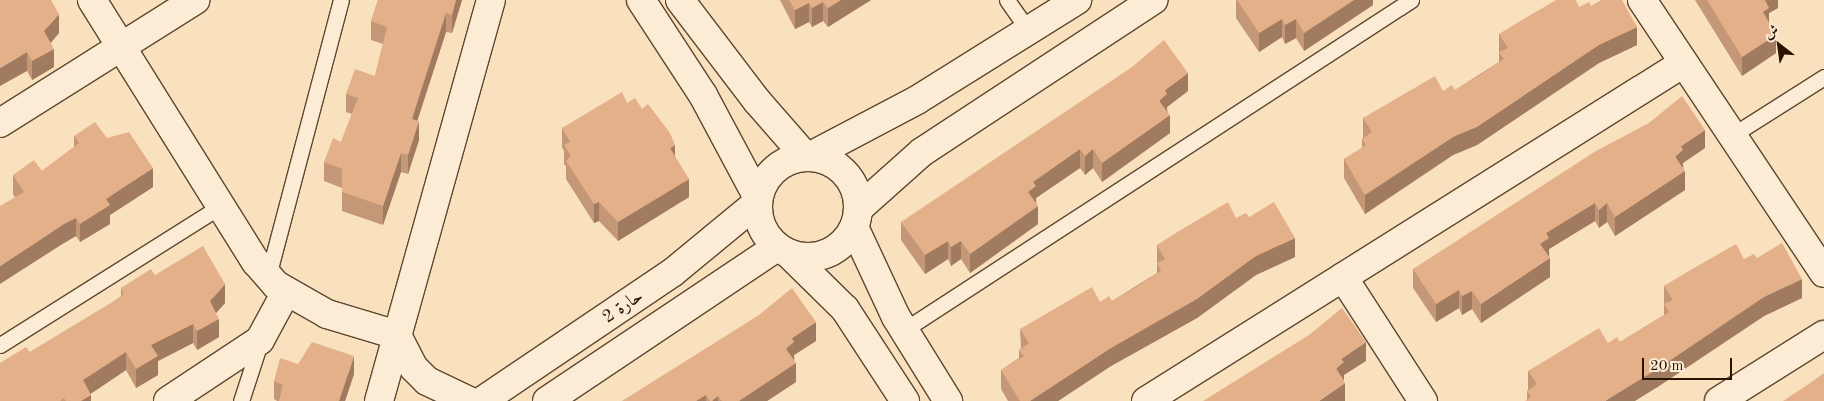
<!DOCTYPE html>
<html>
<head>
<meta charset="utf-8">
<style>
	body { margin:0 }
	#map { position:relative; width:1824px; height:401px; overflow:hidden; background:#fae1be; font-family:"Old Standard TT",Amiri,serif }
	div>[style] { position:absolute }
	.roads { filter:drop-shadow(1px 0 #5d4730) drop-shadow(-1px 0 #5d4730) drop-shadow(0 1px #5d4730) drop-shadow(0 -1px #5d4730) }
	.lane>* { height:15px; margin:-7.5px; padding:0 7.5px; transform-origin:7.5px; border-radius:7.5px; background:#fcecd5 }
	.street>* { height:28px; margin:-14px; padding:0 14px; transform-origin:14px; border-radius:14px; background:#fcecd5 }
	.secondary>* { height:28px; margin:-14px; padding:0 14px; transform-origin:14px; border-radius:14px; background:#fcecd5 }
	.secondary>.ring { margin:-14px; padding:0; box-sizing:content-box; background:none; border:28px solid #fcecd5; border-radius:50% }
	.wall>* { inset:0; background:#c49776 }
	.shaded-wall>* { inset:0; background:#a07b60 }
	.building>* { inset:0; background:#e4b089 }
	span { translate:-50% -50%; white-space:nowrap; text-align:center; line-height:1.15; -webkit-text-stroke:4px #fcecd5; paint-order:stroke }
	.street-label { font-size:18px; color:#291400 }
	.north { position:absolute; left:1754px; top:20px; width:50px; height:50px; -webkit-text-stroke:4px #fcecd5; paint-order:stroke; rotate:330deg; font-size:14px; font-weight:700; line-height:20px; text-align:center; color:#291400 }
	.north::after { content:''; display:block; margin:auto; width:18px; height:22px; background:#291400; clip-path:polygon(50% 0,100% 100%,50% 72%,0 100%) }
	.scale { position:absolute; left:1642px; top:358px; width:90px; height:22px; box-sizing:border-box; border:2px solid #291400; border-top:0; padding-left:6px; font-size:15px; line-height:18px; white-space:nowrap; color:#291400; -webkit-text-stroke:4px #fcecd5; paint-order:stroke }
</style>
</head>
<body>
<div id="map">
	<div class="roads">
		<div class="lane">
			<div style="left:1007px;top:0;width:38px;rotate:55deg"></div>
			<div style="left:1731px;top:136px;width:110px;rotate:-32.4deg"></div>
			<div style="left:268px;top:276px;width:285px;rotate:-75.2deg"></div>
			<div style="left:904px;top:330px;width:605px;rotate:-33.06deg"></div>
			<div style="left:0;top:345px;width:261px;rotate:-32.2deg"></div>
			<div style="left:241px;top:401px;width:61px;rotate:-71.9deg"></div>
		</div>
		<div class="street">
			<div style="left:92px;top:0;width:309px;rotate:58deg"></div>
			<div style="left:256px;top:262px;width:30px;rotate:49deg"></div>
			<div style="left:276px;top:285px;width:59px;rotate:29.6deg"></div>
			<div style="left:327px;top:314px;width:73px;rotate:16.7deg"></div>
			<div style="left:1642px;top:0;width:328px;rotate:56.3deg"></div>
			<div style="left:0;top:123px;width:231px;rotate:-32.2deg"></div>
			<div style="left:809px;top:157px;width:122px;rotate:-27.8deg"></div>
			<div style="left:917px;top:100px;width:189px;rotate:-32deg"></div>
			<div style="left:858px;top:209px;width:86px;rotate:-41.7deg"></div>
			<div style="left:922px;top:152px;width:277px;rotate:-33.3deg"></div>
			<div style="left:1343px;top:277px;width:148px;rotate:57.2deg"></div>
			<div style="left:168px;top:401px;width:110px;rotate:-33.5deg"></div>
			<div style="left:260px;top:340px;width:55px;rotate:-61.6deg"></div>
			<div style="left:379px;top:401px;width:416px;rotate:-74.4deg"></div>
			<div style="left:1146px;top:401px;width:633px;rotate:-32.16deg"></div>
			<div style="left:1719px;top:401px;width:124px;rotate:-32.2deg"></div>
		</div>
		<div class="secondary">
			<div style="left:641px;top:0;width:113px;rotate:56.9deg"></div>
			<div style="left:703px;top:95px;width:117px;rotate:61.9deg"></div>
			<div style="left:680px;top:0;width:127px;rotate:52.7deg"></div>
			<div style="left:757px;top:101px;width:74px;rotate:48.8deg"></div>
			<div class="ring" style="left:758px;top:157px;width:72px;height:72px"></div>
			<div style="left:854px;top:227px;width:99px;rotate:65deg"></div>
			<div style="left:896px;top:317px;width:99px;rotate:58.2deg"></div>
			<div style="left:790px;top:255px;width:77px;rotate:44.5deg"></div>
			<div style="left:845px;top:309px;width:110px;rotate:56.9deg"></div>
			<div style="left:397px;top:335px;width:37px;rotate:63deg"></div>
			<div style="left:414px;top:368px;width:18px;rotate:45deg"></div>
			<div style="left:427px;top:381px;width:47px;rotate:25.5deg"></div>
			<div style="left:482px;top:401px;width:229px;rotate:-34deg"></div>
			<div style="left:672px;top:273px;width:110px;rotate:-39.5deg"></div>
			<div style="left:547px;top:401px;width:277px;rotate:-33.8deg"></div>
		</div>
	</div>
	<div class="wall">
		<div style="clip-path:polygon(0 0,59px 33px,51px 43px,54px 67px,32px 80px,27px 71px)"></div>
		<div style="clip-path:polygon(378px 0,462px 0,452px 33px,446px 32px,417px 121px,419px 140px,408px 174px,401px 172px,383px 225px,342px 211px,342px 188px,324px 181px,324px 162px,341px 142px,352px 114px,346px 112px,346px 94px,375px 76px,383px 44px,371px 40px,371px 21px)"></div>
		<div style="clip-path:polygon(780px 0,871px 0,828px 27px,823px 21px,812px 27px,809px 22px,795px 29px)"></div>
		<div style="clip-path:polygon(1236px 0,1373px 0,1373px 5px,1304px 51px,1296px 38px,1285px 44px,1282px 37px,1259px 52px,1236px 18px)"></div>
		<div style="clip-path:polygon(1695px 0,1778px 0,1778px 8px,1769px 13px,1769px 23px,1776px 53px,1742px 76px)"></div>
		<div style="clip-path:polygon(1591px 6px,1637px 45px,1599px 63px,1477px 145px,1453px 155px,1365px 214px,1344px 178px,1344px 159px,1362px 148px,1362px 139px,1363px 138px,1363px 118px,1455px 90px,1499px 62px,1499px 34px,1579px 7px)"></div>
		<div style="clip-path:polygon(1188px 91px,1167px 107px,1170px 133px,1102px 182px,1093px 168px,1085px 175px,1080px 168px,1036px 198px,1038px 224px,970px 273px,961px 259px,951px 266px,948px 259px,925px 274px,901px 240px,901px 222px)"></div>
		<div style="clip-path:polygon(627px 103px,675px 156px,689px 197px,618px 241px,599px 221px,594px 223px,566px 179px,566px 166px,564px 164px,564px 151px,562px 147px,562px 128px)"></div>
		<div style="clip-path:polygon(74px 136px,107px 138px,153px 187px,110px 215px,110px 224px,80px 242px,76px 236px,64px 243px,15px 197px,13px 194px,13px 175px,42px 171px,74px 147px)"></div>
		<div style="clip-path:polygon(1705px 148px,1683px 163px,1685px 190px,1615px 236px,1607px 222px,1599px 228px,1595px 221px,1549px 249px,1550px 277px,1481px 323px,1472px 309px,1462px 315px,1459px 308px,1436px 322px,1413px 288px,1413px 269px)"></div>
		<div style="clip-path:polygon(1249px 217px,1295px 257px,1256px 275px,1197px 318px,1111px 366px,1058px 401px,1008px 401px,1001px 389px,1001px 370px,1019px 358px,1019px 350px,1021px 348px,1020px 329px,1100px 302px,1112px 301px,1157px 273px,1157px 245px,1236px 218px)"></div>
		<div style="clip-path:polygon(1757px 258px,1802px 298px,1764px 316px,1656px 388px,1527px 400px,1527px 391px,1528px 390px,1528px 371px,1608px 343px,1620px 342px,1664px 315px,1664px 286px,1744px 259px)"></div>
		<div style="clip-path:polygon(155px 275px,225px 303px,216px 313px,219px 337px,197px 350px,193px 343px,158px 361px,158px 375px,136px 388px,126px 370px,90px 394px,91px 401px,0 401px,30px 352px,113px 302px,121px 296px,121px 288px)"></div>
		<div style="clip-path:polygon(816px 341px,794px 355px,796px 382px,767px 401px,622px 401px)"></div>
		<div style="clip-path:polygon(298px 364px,354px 374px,345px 401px,277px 401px,274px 399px,274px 381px)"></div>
	</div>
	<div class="shaded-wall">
		<div style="clip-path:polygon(456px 0,462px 0,452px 33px,452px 15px)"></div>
		<div style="clip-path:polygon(841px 0,871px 0,828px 27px,828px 8px)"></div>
		<div style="clip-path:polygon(1354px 0,1373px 0,1373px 5px,1304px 51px,1304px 33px)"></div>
		<div style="clip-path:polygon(1764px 0,1778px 0,1778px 8px,1769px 13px,1769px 27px,1763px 12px)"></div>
		<div style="clip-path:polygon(823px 2px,823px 21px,812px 27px,812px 8px)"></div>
		<div style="clip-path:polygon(809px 3px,809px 22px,795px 29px,795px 10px)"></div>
		<div style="clip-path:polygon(446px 13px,446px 32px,416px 125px,412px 119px,416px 106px)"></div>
		<div style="clip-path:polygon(59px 14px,59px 33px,44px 50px,44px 31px)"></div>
		<div style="clip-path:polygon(1282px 19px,1282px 37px,1259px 52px,1259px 33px)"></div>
		<div style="clip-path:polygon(1296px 19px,1296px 38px,1285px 44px,1285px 25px)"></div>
		<div style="clip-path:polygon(1637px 27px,1637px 45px,1599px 63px,1477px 145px,1453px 155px,1365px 214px,1365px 195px,1453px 137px,1599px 45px)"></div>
		<div style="clip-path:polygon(1776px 35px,1776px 53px,1742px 76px,1742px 57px)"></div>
		<div style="clip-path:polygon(54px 49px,54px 67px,32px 80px,32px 61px)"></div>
		<div style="clip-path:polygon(27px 52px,27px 71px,0 86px,0 68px)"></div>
		<div style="clip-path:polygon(1188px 73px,1188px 91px,1167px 107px,1167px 112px,1159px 101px,1165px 90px)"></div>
		<div style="clip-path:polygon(1170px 115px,1170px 133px,1102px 182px,1102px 163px)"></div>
		<div style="clip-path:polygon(419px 121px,419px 140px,408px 174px,408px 155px)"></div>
		<div style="clip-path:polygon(1705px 130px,1705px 148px,1683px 163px,1683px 168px,1675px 157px,1681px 146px)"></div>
		<div style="clip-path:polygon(675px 145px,675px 164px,670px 148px)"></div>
		<div style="clip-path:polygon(1080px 149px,1080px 168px,1036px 198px,1036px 204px,1028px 192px,1033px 182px)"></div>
		<div style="clip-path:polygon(1093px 149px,1093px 168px,1085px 175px,1085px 156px)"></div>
		<div style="clip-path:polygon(401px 153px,401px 172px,383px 225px,383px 206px)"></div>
		<div style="clip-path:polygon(153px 168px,153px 187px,110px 215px,110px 224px,80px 242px,80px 224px,106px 199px)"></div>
		<div style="clip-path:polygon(1685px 171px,1685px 190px,1615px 236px,1615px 217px)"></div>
		<div style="clip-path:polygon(689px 179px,689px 197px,618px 241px,618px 222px)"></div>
		<div style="clip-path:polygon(599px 202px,599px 221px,594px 223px,594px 204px)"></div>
		<div style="clip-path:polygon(1595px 203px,1595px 221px,1549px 249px,1549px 257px,1540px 244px,1546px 233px)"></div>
		<div style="clip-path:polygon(1607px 203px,1607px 222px,1599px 228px,1599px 210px)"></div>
		<div style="clip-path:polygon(1038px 206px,1038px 224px,970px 273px,970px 254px)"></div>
		<div style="clip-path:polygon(76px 218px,76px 236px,64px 243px,0 284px,0 266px,64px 224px)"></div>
		<div style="clip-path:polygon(1295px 238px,1295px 257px,1256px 275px,1197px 318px,1111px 366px,1058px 401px,1030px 401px,1111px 348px,1256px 256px)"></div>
		<div style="clip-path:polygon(948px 241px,948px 259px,925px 274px,925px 255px)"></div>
		<div style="clip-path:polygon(961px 241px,961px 259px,951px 266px,951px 247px)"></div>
		<div style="clip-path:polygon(1550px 258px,1550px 277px,1481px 323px,1481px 304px)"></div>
		<div style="clip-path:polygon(1802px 279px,1802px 298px,1764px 316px,1656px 388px,1635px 401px,1605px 401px,1764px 297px)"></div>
		<div style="clip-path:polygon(225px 284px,225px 303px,210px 320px,210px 301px)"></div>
		<div style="clip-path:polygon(1459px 290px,1459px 308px,1436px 322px,1436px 304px)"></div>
		<div style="clip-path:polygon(1472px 291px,1472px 309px,1462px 315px,1462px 296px)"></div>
		<div style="clip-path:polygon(219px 319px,219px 337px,197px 350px,197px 331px)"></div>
		<div style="clip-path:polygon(816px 322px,816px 341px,794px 355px,794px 361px,786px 349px,792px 338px)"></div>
		<div style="clip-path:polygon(193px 324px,193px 343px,158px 361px,158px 375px,136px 388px,136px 369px,151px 345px)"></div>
		<div style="clip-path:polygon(1366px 342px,1366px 361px,1344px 375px,1344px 381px,1336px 369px,1341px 359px)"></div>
		<div style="clip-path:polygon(126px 352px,126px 370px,83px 399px,83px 380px)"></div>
		<div style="clip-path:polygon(354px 356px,354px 374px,345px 401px,339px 401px)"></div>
		<div style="clip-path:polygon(796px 363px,796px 382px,767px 401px,739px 401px)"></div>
		<div style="clip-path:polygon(1345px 383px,1345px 401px,1319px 401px)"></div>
		<div style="clip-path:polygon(91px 395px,91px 401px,81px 401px)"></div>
		<div style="clip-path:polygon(706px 395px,706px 401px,696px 401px)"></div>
		<div style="clip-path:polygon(718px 396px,718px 401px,712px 401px)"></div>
	</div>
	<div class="building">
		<div style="clip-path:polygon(0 0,51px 0,59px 14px,44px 31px,54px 49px,32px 61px,27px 52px,0 68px)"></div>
		<div style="clip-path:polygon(378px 0,456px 0,452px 15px,446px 13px,416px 106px,412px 119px,419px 121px,408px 155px,401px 153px,383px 206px,342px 192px,342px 169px,324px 162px,333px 138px,341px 142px,358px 98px,346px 94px,355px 69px,375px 76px,387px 27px,371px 21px)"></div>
		<div style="clip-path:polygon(789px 0,841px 0,828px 8px,823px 2px,812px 8px,809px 3px,795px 10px)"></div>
		<div style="clip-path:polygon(1237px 0,1354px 0,1304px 33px,1296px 19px,1285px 25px,1282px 19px,1259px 33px)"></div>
		<div style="clip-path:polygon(1556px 0,1576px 0,1579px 7px,1589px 2px,1591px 6px,1601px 0,1622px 0,1637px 27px,1599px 45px,1477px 127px,1453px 137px,1365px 195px,1344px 159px,1366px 145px,1362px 139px,1372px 132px,1363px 118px,1435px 76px,1443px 91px,1452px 85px,1455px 90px,1480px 75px,1504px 59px,1499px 52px,1508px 48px,1499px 34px,1522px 20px)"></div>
		<div style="clip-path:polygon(1707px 0,1765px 0,1769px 8px,1763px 12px,1776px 35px,1742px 57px)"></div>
		<div style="clip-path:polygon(1164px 40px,1188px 73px,1165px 90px,1167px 94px,1159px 101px,1170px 115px,1102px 163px,1093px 149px,1085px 156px,1080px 149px,1033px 182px,1036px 186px,1028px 192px,1038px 206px,970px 254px,961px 241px,951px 247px,948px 241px,925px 255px,901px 222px,1132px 67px)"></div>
		<div style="clip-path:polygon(622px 92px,627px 103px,635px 98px,642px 109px,648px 104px,670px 133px,675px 145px,670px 148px,689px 179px,618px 222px,599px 202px,594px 204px,566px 161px,571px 156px,564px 145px,570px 142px,562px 128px)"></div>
		<div style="clip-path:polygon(1682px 96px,1705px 130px,1681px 146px,1683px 150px,1675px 157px,1685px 171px,1615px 217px,1607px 203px,1599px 210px,1595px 203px,1546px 233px,1549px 238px,1540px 244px,1550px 258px,1481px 304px,1472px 291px,1462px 296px,1459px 290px,1436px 304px,1413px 269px,1596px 151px,1649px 123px)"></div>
		<div style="clip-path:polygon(95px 122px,107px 138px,129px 132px,153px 168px,106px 199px,110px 205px,80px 224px,76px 218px,64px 224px,0 266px,0 206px,24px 192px,13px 175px,34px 160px,42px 171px,79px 143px,74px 136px)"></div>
		<div style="clip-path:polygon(1228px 202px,1236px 218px,1246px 213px,1249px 217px,1274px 202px,1295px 238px,1256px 256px,1197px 299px,1111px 348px,1030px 401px,1020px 401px,1001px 370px,1024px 356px,1019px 350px,1029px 343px,1020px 329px,1092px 287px,1100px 302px,1109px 296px,1112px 301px,1138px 286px,1161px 271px,1157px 263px,1165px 259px,1157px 245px,1179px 231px)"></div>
		<div style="clip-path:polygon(1782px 243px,1802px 279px,1764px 297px,1656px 370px,1605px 401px,1525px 401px,1531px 397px,1527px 391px,1537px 384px,1528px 371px,1599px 328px,1608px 343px,1617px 337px,1620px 342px,1645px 327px,1669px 312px,1664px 304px,1673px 300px,1664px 286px,1687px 272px,1736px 244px,1744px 259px,1754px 254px,1757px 258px)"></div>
		<div style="clip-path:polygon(203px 246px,225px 284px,210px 301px,219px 319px,197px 331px,193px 324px,151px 345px,158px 356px,136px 369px,126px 352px,83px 380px,91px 395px,81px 401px,66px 401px,64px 398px,60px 401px,0 401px,0 363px,26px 347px,30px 352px,113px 302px,124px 294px,121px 288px,151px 269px,155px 275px)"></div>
		<div style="clip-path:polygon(792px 288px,816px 322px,792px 338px,794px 342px,786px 349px,796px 363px,739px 401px,722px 401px,718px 396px,712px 401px,710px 401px,706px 395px,696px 401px,622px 401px,759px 315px)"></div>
		<div style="clip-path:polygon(1342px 308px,1366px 342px,1341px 359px,1344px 362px,1336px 369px,1345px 383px,1319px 401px,1203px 401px,1309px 335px)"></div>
		<div style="clip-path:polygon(312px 342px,354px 356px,339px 401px,279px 401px,283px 385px,274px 381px,280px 358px,298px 364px)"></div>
		<div style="clip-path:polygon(1824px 373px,1824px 401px,1783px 401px,1813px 381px)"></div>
	</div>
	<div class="street-label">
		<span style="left:623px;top:307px;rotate:-34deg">حارة 2</span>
	</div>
	<div class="north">ش</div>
	<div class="scale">20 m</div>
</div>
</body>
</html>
